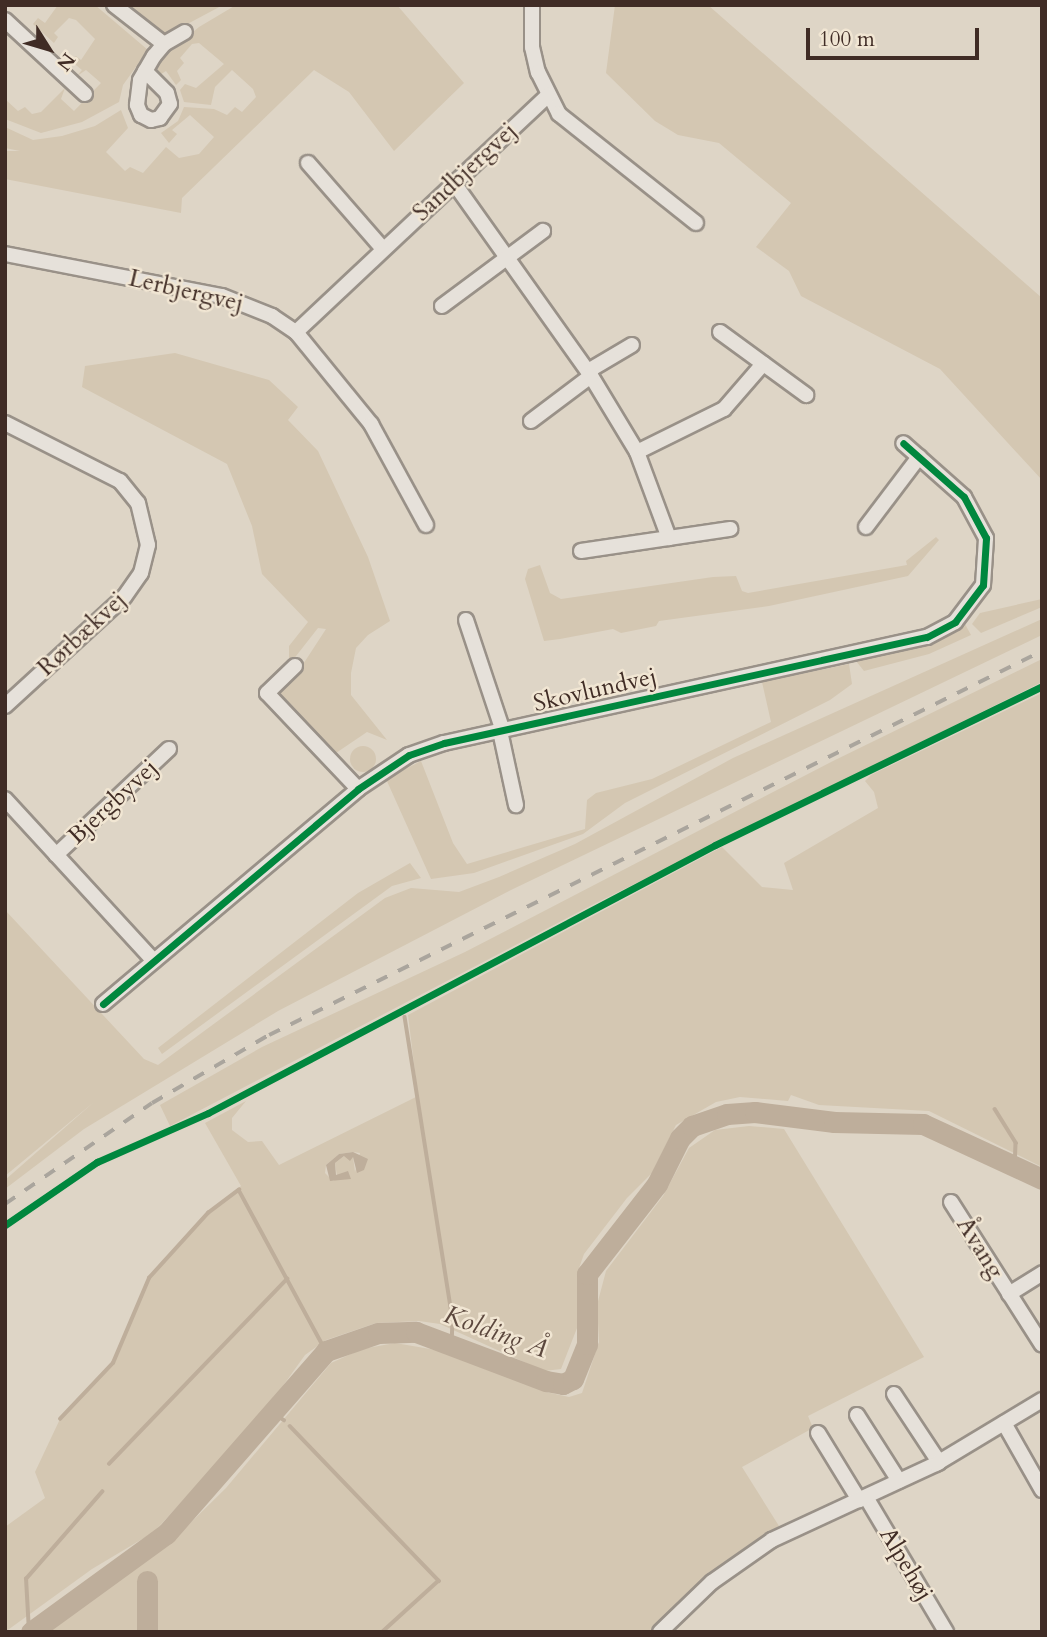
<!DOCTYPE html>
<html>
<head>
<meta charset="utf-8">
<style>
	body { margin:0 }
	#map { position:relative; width:1047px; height:1637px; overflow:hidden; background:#ded5c6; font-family:Cardo,serif }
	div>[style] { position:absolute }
	.green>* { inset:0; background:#d4c7b2 }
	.round { border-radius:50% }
	.water>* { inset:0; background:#beae9b }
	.stream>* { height:3.5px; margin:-1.75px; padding:0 1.75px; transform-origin:1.75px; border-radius:1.75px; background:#beae9b }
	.river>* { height:21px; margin:-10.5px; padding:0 10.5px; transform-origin:10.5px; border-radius:10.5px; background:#beae9b }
	.roads { filter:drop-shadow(2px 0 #999188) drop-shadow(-2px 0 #999188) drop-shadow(0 2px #999188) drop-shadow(0 -2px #999188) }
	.street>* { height:14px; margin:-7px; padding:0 7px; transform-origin:7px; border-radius:7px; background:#e6e1da }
	.rail>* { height:3.5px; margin-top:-1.75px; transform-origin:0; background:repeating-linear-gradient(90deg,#aaa59d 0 12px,transparent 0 24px) }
	.cycleway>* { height:7px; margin:-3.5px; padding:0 3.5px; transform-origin:3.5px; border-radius:3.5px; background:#00873e }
	span { translate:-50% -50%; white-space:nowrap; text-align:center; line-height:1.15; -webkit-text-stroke:5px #f1e6d3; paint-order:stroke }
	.street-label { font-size:24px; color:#402c25 }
	.water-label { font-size:26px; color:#5c483e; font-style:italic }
	.frame { position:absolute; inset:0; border:7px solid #402c25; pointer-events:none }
	.north { position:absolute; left:14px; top:14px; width:70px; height:70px; -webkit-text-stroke:5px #f1e6d3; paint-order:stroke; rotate:127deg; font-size:19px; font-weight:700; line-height:28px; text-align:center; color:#402c25 }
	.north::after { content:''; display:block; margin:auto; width:24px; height:32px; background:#402c25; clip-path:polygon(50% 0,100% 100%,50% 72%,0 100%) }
	.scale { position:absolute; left:806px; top:28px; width:173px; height:32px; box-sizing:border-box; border:4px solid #402c25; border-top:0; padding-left:9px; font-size:21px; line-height:24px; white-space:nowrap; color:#402c25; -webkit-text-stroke:5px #f1e6d3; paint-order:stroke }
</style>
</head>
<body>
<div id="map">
	<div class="green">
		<div style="clip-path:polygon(58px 5px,95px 5px,148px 50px,123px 85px,119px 102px,82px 122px,41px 133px,5px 119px,5px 99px,18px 111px,25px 107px,32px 114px,41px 112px,65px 88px,61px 99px,74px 111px,101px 83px,86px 70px,77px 76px,82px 70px,71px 61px,76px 56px,81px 60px,95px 39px,76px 20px,69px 18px,54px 33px,58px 37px,54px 43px,33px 24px,38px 18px,45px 23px)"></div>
		<div style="clip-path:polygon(122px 5px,223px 5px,163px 37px)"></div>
		<div style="clip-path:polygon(236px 5px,397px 5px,464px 83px,394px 151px,349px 92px,314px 70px,182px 198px,181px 213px,5px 179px,5px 151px,20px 151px,5px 148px,5px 127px,33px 140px,62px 136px,95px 126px,121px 110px,128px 128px,106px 152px,125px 171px,130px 167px,143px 173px,166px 147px,179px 158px,199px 154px,214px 137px,190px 115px,172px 130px,177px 134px,169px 143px,161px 133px,178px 121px,184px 107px,214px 109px,227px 115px,235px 107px,242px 112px,256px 97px,253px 89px,232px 70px,215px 87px,211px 105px,184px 102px,180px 90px,185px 84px,196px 88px,224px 64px,199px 43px,192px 44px,180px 58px,184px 63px,177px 71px,181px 80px,176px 85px,166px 71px,158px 76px,157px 62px,199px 27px)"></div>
		<div style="clip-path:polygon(615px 5px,708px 5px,1042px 298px,1042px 480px,940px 369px,801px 296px,789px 271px,756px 247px,791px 203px,719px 143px,678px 135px,655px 121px,606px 73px)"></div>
		<div style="clip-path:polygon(175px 353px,269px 380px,298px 407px,288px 420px,318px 451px,368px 557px,390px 621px,368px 635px,356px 648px,351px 673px,351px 695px,387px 740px,367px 732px,333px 755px,277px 695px,277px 689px,298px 672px,326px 629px,318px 628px,289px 665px,289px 646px,308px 622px,262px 574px,252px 526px,227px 464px,82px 387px,85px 366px)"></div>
		<div style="clip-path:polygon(936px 537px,939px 540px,908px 576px,769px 606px,659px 621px,656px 626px,621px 633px,613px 629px,560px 639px,544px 641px,525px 579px,528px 569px,540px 565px,550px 593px,561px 599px,713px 577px,736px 576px,742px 591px,748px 593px,907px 565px,906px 561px)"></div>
		<div style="clip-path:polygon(1042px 599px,1042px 607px,981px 633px,972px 624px,980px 613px)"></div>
		<div style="clip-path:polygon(1042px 619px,1042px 635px,511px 890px,278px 1011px,84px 1129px,5px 1189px,5px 1180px,94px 1102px,5px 1176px,5px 910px,144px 1059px,158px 1065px,385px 898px,411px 888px,459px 892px,499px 877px,575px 844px,733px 758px)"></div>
		<div style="clip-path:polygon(965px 624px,971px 635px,929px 654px,864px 671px,856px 661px,918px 648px)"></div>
		<div style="clip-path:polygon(1042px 659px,1042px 682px,590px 906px,170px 1126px,160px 1105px,262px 1047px,465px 952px,833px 761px)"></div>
		<div style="clip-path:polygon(849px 664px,852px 684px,830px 700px,625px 803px,583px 834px,474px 873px,431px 879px,386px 779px,421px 761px,453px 843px,467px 864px,585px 829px,587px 800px,596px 793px,652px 779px,771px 722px,762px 682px)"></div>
		<div style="clip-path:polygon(evenodd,1042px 693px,1042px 1167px,929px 1111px,819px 1105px,791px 1095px,788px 1101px,740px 1097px,716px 1102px,676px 1125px,652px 1173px,627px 1198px,584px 1254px,577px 1274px,579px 1323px,561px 1369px,544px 1371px,440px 1324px,419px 1321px,376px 1323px,326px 1340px,305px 1355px,267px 1408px,154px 1532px,92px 1569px,5px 1632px,5px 1527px,45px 1498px,35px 1472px,60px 1419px,113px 1362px,149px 1278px,208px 1213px,241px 1186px,205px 1123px,246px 1101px,232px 1118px,232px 1130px,248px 1142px,262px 1141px,279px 1165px,418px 1096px,408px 1015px,722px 847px,762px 887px,793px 890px,784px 863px,878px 808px,874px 792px,865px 781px,871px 775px,1042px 693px,353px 1152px,360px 1153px,355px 1172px,353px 1157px,344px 1156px,335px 1163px,337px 1176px,347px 1172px,333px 1181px,325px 1173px,326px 1165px,339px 1154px,353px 1152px)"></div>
		<div class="round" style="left:350px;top:746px;width:26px;height:26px"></div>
		<div style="clip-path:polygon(410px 863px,421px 878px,392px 886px,162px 1054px,158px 1048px,358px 893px)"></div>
		<div style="clip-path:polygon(749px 1126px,784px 1129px,924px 1357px,808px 1416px,813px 1428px,742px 1467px,779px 1526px,723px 1563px,649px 1632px,49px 1632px,168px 1545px,226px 1488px,331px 1363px,362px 1349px,395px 1343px,448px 1352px,546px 1392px,569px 1397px,582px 1393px,599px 1342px,597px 1305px,606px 1271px,663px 1196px,689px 1148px,715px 1130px)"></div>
	</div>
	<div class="water">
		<div style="clip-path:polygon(353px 1152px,368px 1159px,364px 1170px,357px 1173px,353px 1157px,350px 1161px,344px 1156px,335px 1163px,336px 1175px,348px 1171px,351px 1179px,330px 1181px,326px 1165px,339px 1154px)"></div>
	</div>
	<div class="stream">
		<div style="left:405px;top:1017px;width:306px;rotate:81deg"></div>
		<div style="left:453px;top:1319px;width:23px;rotate:92deg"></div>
		<div style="left:995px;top:1109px;width:40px;rotate:58deg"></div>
		<div style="left:1016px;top:1143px;width:23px;rotate:92deg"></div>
		<div style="left:275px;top:1414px;width:11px;rotate:34deg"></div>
		<div style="left:60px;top:1419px;width:77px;rotate:-46.6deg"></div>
		<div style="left:113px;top:1363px;width:92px;rotate:-67deg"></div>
		<div style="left:149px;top:1278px;width:88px;rotate:-47.8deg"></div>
		<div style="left:208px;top:1213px;width:39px;rotate:-37deg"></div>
		<div style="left:239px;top:1190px;width:183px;rotate:61.6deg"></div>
		<div style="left:290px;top:1426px;width:215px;rotate:46.1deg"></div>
		<div style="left:439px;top:1581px;width:76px;rotate:137.7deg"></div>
		<div style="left:109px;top:1464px;width:257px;rotate:-46.1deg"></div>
		<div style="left:29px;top:1632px;width:53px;rotate:-93.2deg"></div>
		<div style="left:26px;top:1579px;width:116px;rotate:-48.9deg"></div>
	</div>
	<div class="river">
		<div style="left:147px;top:1581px;width:51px;rotate:90deg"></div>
		<div style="left:31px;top:1632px;width:167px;rotate:-36deg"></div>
		<div style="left:166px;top:1534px;width:243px;rotate:-48.8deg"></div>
		<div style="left:326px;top:1351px;width:55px;rotate:-19.1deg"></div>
		<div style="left:378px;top:1333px;width:38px;rotate:-2deg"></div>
		<div style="left:416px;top:1332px;width:139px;rotate:20.7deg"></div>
		<div style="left:546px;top:1381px;width:17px;rotate:10deg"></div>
		<div style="left:563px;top:1384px;width:11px;rotate:-27deg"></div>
		<div style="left:573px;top:1379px;width:38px;rotate:-68deg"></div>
		<div style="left:587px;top:1344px;width:70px;rotate:-90deg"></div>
		<div style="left:587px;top:1274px;width:114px;rotate:-52.1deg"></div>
		<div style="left:657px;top:1184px;width:51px;rotate:-63.4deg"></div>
		<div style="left:680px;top:1138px;width:17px;rotate:-45deg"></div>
		<div style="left:692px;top:1126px;width:37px;rotate:-19deg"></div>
		<div style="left:727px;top:1114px;width:28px;rotate:-4deg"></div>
		<div style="left:755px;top:1112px;width:80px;rotate:7.2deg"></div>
		<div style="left:834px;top:1122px;width:89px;rotate:1.3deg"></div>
		<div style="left:923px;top:1124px;width:131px;rotate:24.8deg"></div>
	</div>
	<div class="roads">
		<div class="street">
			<div style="left:114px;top:5px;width:63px;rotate:38deg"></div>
			<div style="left:532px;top:5px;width:42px;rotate:90deg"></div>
			<div style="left:532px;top:47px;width:26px;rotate:77deg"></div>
			<div style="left:538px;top:72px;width:47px;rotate:63.4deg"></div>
			<div style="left:559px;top:114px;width:175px;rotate:38.5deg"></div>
			<div style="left:5px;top:20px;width:109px;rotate:42.8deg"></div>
			<div style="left:145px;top:71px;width:31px;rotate:45deg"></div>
			<div style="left:167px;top:93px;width:11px;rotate:75deg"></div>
			<div style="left:170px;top:104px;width:17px;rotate:126deg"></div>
			<div style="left:160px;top:118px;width:9px;rotate:167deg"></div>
			<div style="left:151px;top:120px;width:11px;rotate:-153deg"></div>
			<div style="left:141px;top:115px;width:11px;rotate:-112deg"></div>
			<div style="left:137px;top:105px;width:25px;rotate:-83deg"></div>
			<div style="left:140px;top:80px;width:28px;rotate:-60deg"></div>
			<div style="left:154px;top:56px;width:16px;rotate:-50deg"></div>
			<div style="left:164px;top:44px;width:24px;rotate:-30deg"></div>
			<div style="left:308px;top:163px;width:114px;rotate:48.9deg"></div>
			<div style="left:454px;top:183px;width:237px;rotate:54.6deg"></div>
			<div style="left:591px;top:376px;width:89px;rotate:58.8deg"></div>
			<div style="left:637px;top:452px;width:92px;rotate:69.6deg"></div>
			<div style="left:5px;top:254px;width:221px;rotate:11deg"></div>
			<div style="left:222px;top:296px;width:54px;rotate:21.8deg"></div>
			<div style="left:272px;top:316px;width:29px;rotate:34deg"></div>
			<div style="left:296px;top:332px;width:119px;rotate:50.8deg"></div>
			<div style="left:371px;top:424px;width:115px;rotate:61.4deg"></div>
			<div style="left:442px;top:306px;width:126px;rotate:-36.6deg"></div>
			<div style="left:296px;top:332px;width:346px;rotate:-43.2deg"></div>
			<div style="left:720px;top:332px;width:107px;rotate:36.2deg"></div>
			<div style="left:588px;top:371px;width:51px;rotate:-30.6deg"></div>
			<div style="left:531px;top:421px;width:75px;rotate:-36.9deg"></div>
			<div style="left:5px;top:423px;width:129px;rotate:26.8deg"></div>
			<div style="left:120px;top:481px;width:28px;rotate:51deg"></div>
			<div style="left:138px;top:503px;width:43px;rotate:76.6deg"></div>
			<div style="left:148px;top:545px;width:29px;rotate:104deg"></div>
			<div style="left:141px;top:573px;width:29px;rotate:125deg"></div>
			<div style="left:124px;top:597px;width:161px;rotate:137.5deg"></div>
			<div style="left:637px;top:452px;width:97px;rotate:-26.3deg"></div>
			<div style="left:724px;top:409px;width:60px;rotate:-49.1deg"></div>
			<div style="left:866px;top:527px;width:88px;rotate:-52.9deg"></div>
			<div style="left:581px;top:551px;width:151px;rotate:-8.4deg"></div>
			<div style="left:466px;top:620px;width:117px;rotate:71.6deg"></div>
			<div style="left:295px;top:666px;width:39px;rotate:136deg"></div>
			<div style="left:267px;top:693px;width:132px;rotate:46.5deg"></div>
			<div style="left:500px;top:731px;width:76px;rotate:77.8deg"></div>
			<div style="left:5px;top:799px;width:220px;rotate:47.4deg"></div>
			<div style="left:56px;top:855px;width:155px;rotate:-43.2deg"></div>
			<div style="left:103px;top:1004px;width:334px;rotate:-40.1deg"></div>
			<div style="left:358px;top:789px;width:61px;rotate:-33.7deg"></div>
			<div style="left:409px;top:755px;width:37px;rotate:-19deg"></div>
			<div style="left:444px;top:743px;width:494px;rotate:-12.4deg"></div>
			<div style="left:927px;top:637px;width:32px;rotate:-28deg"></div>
			<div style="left:955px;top:622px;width:46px;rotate:-52.9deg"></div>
			<div style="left:983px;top:585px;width:47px;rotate:-86.3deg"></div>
			<div style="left:986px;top:538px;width:47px;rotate:-118.2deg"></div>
			<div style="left:964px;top:497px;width:81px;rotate:-138.5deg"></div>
			<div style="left:951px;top:1202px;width:169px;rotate:57.5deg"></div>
			<div style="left:1009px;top:1294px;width:39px;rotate:-32deg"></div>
			<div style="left:894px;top:1394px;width:82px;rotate:56.5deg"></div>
			<div style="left:857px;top:1415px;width:78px;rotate:57.5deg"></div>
			<div style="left:1004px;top:1423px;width:77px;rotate:60.4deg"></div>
			<div style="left:818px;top:1433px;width:79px;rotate:58.5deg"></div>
			<div style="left:866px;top:1497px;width:157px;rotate:59.3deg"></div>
			<div style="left:660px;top:1632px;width:72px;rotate:-43.9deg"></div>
			<div style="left:712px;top:1582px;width:73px;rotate:-35deg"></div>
			<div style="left:772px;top:1540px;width:181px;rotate:-24.9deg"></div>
			<div style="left:936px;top:1464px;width:124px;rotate:-31.1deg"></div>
		</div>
	</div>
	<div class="rail">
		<div style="left:5px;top:1204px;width:178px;rotate:-34.5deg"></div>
		<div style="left:152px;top:1103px;width:135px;rotate:-30.2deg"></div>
		<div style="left:269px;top:1035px;width:863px;rotate:-26.42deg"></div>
	</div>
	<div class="cycleway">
		<div style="left:103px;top:1004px;width:334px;rotate:-40.1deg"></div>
		<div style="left:358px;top:789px;width:61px;rotate:-33.7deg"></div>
		<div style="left:409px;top:755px;width:37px;rotate:-19deg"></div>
		<div style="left:444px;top:743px;width:494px;rotate:-12.4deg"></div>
		<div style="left:927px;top:637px;width:32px;rotate:-28deg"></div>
		<div style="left:955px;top:622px;width:46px;rotate:-52.9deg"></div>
		<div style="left:983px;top:585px;width:47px;rotate:-86.3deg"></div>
		<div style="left:986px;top:538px;width:47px;rotate:-118.2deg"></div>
		<div style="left:964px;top:497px;width:81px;rotate:-138.5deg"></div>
		<div style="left:5px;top:1225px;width:112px;rotate:-34.4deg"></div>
		<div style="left:97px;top:1162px;width:121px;rotate:-23.8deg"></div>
		<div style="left:208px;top:1113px;width:573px;rotate:-27.86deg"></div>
		<div style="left:715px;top:845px;width:364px;rotate:-25.9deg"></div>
	</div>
	<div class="street-label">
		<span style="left:465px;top:172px;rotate:-43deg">Sandbjergvej</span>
		<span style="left:186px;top:291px;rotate:13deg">Lerbjergvej</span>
		<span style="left:82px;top:634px;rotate:-43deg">Rørbækvej</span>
		<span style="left:595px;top:690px;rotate:-13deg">Skovlundvej</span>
		<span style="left:113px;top:802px;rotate:-43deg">Bjergbyvej</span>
		<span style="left:980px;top:1248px;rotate:58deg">Åvang</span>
		<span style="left:906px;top:1564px;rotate:59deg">Alpehøj</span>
	</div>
	<div class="water-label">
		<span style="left:496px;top:1332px;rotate:20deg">Kolding Å</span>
	</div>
	<div class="frame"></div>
	<div class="north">N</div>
	<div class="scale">100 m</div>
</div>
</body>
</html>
